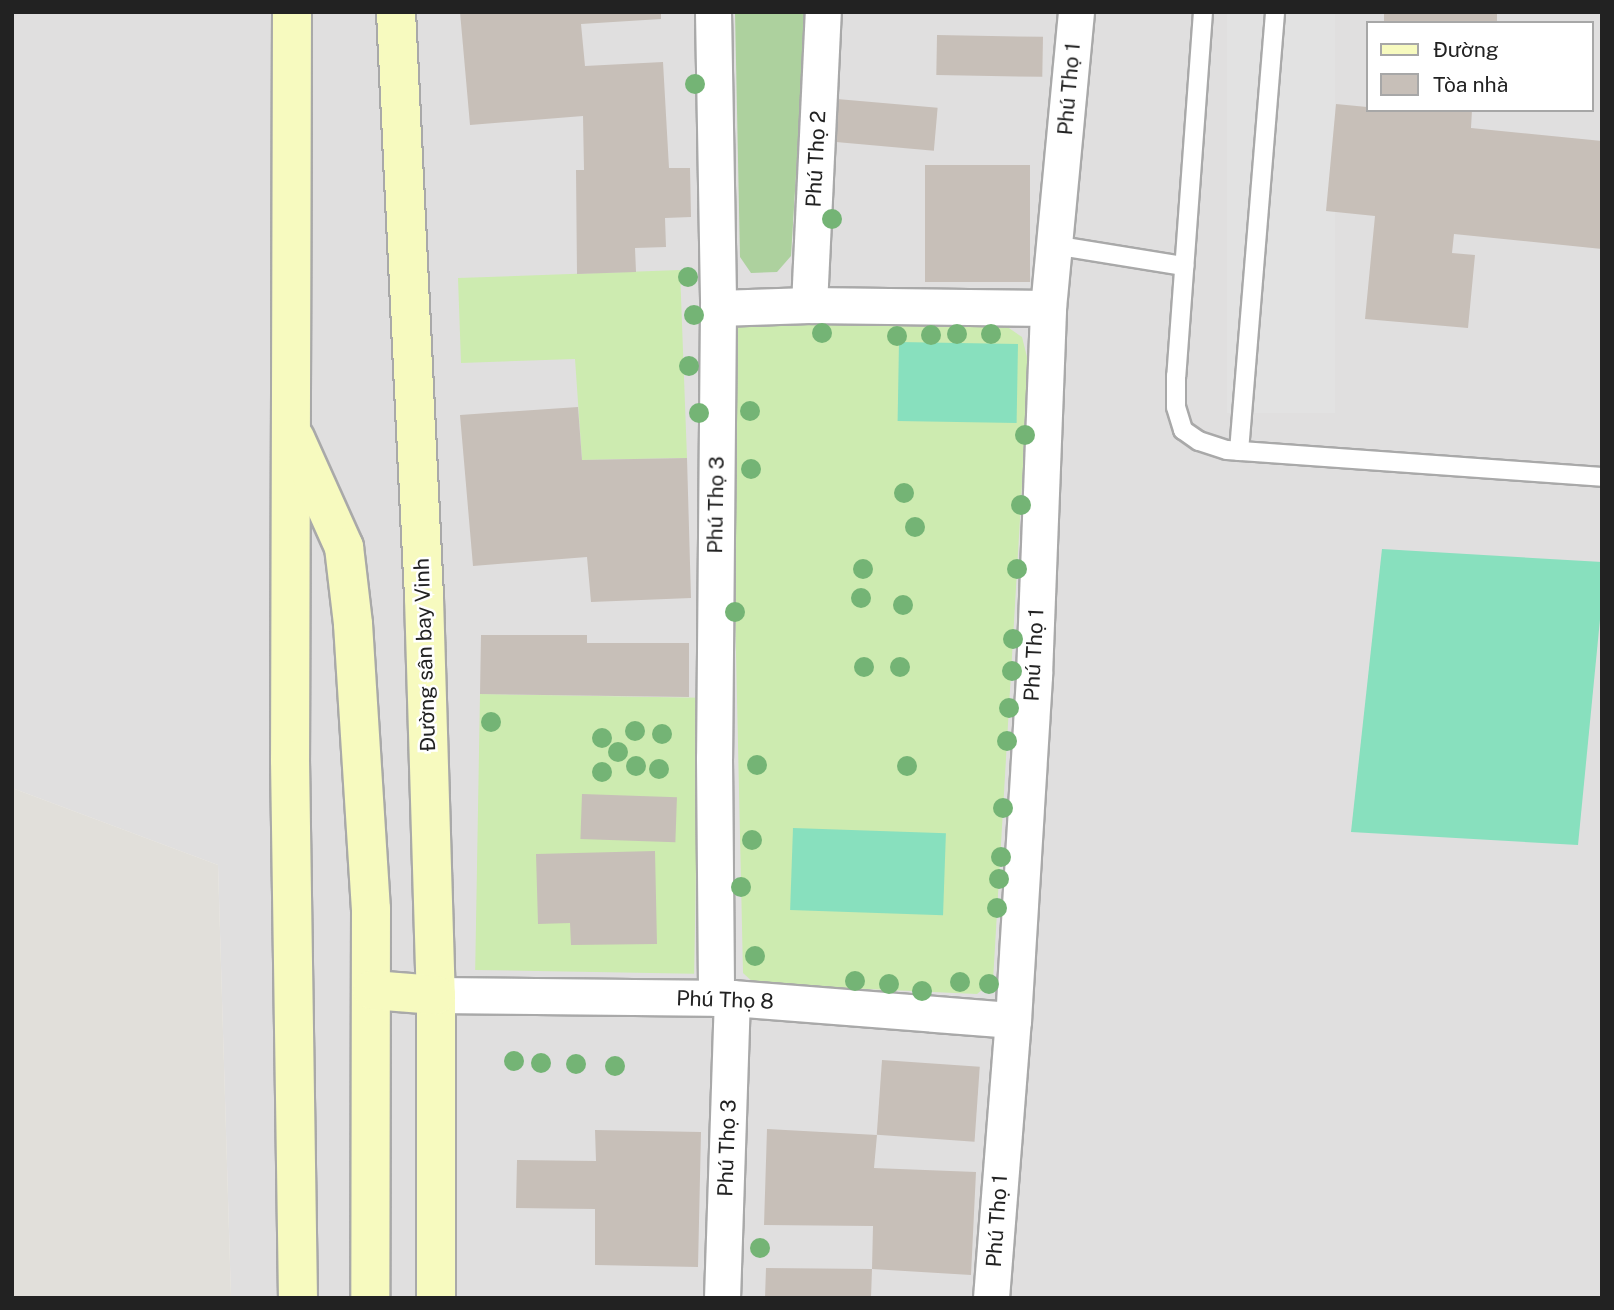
<!DOCTYPE html>
<html>
<head>
<meta charset="utf-8">
<style>
	body { margin:0 }
	#map { position:relative; width:1614px; height:1310px; overflow:hidden; background:#f2efe9; font-family:"Public Sans",sans-serif }
	div>[style] { position:absolute }
	.residential>* { inset:0; background:#e0dfdf }
	.airport>* { inset:0; background:#e1dfda }
	.grass>* { inset:0; background:#cdebb0; transform-origin:0 0 }
	.forest>* { inset:0; background:#add19e }
	.pitch>* { inset:0; background:#88e0be; transform-origin:0 0 }
	.parking>* { inset:0; background:#e2e2e2; transform-origin:0 0 }
	.building>* { inset:0; background:#c7bfb8; transform-origin:0 0 }
	.roads { filter:drop-shadow(2px 0 #a9a9a9) drop-shadow(-2px 0 #a9a9a9) drop-shadow(0 2px #a9a9a9) drop-shadow(0 -2px #a9a9a9) }
	.service>* { height:18px; margin:-9px; padding:0 9px; transform-origin:9px; border-radius:9px; background:#fff }
	.minor>* { height:35px; margin:-17.5px; padding:0 17.5px; transform-origin:17.5px; border-radius:17.5px; background:#fff }
	.secondary>* { height:38px; margin:-19px; padding:0 19px; transform-origin:19px; border-radius:19px; background:#f7fabf }
	.trees>* { width:20px; height:20px; margin:-10px; border-radius:50%; background:#74b475 }
	span { translate:-50% -50%; white-space:nowrap; text-align:center; line-height:1.15; -webkit-text-stroke:5px #fff; paint-order:stroke }
	.street-label { font-size:21px; color:#222 }
	.frame { position:absolute; inset:0; border:14px solid #222; pointer-events:none }
	.legend { position:absolute; left:1366px; top:21px; width:228px; height:91px; box-sizing:border-box; background:#fff; border:2px solid #a7a7a7; margin:0; padding:9px 12px; list-style:none; font-size:21px; color:#222 }
	.legend li { display:flex; align-items:center; gap:14px; height:35px }
	.legend b { width:35px; border:2px solid #a7a7a7 }
</style>
</head>
<body>
<div id="map">
	<div class="residential">
		<div style="clip-path:polygon(evenodd,12px 12px,1602px 12px,1602px 1298px,231px 1298px,218px 865px,12px 788px,12px 12px,1367px 23px,1591px 23px,1591px 110px,1367px 110px,1367px 23px)"></div>
	</div>
	<div class="airport">
		<div style="clip-path:polygon(12px 788px,218px 865px,231px 1298px,12px 1298px)"></div>
	</div>
	<div class="grass">
		<div style="clip-path:polygon(680px 270px,687px 458px,582px 460px,575px 359px,461px 363px,458px 278px)"></div>
		<div style="clip-path:polygon(744px 315px,1003px 324px,1022px 337px,1029px 365px,993px 981px,977px 994px,755px 984px,743px 973px,729px 332px)"></div>
		<div style="left:480px;top:694px;width:219px;height:276px;rotate:1deg"></div>
	</div>
	<div class="forest">
		<div style="clip-path:polygon(735px 12px,806px 12px,791px 256px,777px 272px,751px 273px,740px 257px)"></div>
	</div>
	<div class="pitch">
		<div style="left:899px;top:342px;width:119px;height:79px;rotate:1deg"></div>
		<div style="clip-path:polygon(1382px 549px,1602px 562px,1602px 599px,1578px 845px,1351px 832px)"></div>
		<div style="left:793px;top:828px;width:153px;height:82px;rotate:2deg"></div>
	</div>
	<div class="parking">
		<div style="left:1227px;top:12px;width:108px;height:401px"></div>
	</div>
	<div class="building">
		<div style="clip-path:polygon(460px 12px,661px 12px,661px 19px,581px 24px,585px 66px,663px 62px,669px 168px,690px 168px,691px 217px,665px 218px,666px 247px,635px 248px,636px 272px,577px 274px,576px 170px,584px 170px,583px 116px,470px 125px)"></div>
		<div style="left:1384px;top:12px;width:113px;height:11px"></div>
		<div style="left:937px;top:35px;width:106px;height:40px;rotate:1deg"></div>
		<div style="left:837px;top:99px;width:101px;height:43px;rotate:5deg"></div>
		<div style="clip-path:polygon(1336px 104px,1367px 107px,1367px 110px,1472px 110px,1471px 128px,1602px 141px,1602px 249px,1454px 234px,1452px 253px,1475px 255px,1468px 328px,1365px 319px,1375px 216px,1326px 211px)"></div>
		<div style="left:925px;top:165px;width:105px;height:117px"></div>
		<div style="clip-path:polygon(578px 407px,582px 460px,687px 458px,691px 598px,591px 602px,587px 557px,473px 566px,460px 415px)"></div>
		<div style="clip-path:polygon(481px 635px,587px 635px,587px 643px,689px 643px,689px 697px,480px 694px)"></div>
		<div style="left:582px;top:794px;width:95px;height:45px;rotate:2deg"></div>
		<div style="clip-path:polygon(655px 851px,657px 944px,571px 945px,570px 923px,538px 924px,536px 854px)"></div>
		<div style="left:882px;top:1060px;width:98px;height:75px;rotate:4deg"></div>
		<div style="clip-path:polygon(767px 1129px,877px 1135px,874px 1168px,976px 1172px,971px 1275px,872px 1269px,871px 1298px,765px 1298px,766px 1268px,872px 1269px,873px 1226px,764px 1225px)"></div>
		<div style="clip-path:polygon(595px 1130px,701px 1132px,698px 1267px,595px 1265px,595px 1209px,516px 1208px,517px 1160px,596px 1161px)"></div>
	</div>
	<div class="roads">
		<div class="service">
			<div style="left:1203px;top:12px;width:365px;rotate:94.2deg"></div>
			<div style="left:1176px;top:376px;width:31px;rotate:90deg"></div>
			<div style="left:1176px;top:407px;width:24px;rotate:73deg"></div>
			<div style="left:1183px;top:430px;width:19px;rotate:35deg"></div>
			<div style="left:1199px;top:441px;width:29px;rotate:18deg"></div>
			<div style="left:1227px;top:450px;width:376px;rotate:4.1deg"></div>
			<div style="left:1054px;top:245px;width:132px;rotate:9.2deg"></div>
			<div style="left:1239px;top:451px;width:440px;rotate:-85.3deg"></div>
		</div>
		<div class="minor">
			<div style="left:713px;top:12px;width:296px;rotate:89deg"></div>
			<div style="left:718px;top:308px;width:450px;rotate:90.5deg"></div>
			<div style="left:714px;top:758px;width:240px;rotate:89.5deg"></div>
			<div style="left:809px;top:305px;width:293px;rotate:-87.3deg"></div>
			<div style="left:718px;top:308px;width:91px;rotate:-1.9deg"></div>
			<div style="left:809px;top:305px;width:239px;rotate:0.7deg"></div>
			<div style="left:436px;top:995px;width:296px;rotate:0.6deg"></div>
			<div style="left:732px;top:998px;width:282px;rotate:4.5deg"></div>
			<div style="left:722px;top:1298px;width:300px;rotate:-88.1deg"></div>
			<div style="left:991px;top:1298px;width:279px;rotate:-85.5deg"></div>
			<div style="left:1013px;top:1020px;width:346px;rotate:-86.5deg"></div>
			<div style="left:1034px;top:675px;width:367px;rotate:-87.8deg"></div>
			<div style="left:1048px;top:308px;width:297px;rotate:-84.6deg"></div>
		</div>
		<div class="secondary">
			<div style="left:292px;top:12px;width:748px;rotate:90.15deg"></div>
			<div style="left:290px;top:760px;width:538px;rotate:89.15deg"></div>
			<div style="left:396px;top:12px;width:587px;rotate:87.26deg"></div>
			<div style="left:424px;top:598px;width:397px;rotate:88.3deg"></div>
			<div style="left:436px;top:995px;width:303px;rotate:90deg"></div>
			<div style="left:295px;top:438px;width:120px;rotate:65.8deg"></div>
			<div style="left:344px;top:547px;width:78px;rotate:83.3deg"></div>
			<div style="left:353px;top:624px;width:286px;rotate:86.4deg"></div>
			<div style="left:371px;top:909px;width:389px;rotate:90.1deg"></div>
			<div style="left:372px;top:990px;width:64px;rotate:4.5deg"></div>
		</div>
	</div>
	<div class="trees">
		<div style="left:695px;top:84px"></div>
		<div style="left:832px;top:219px"></div>
		<div style="left:688px;top:277px"></div>
		<div style="left:694px;top:315px"></div>
		<div style="left:822px;top:333px"></div>
		<div style="left:957px;top:334px"></div>
		<div style="left:991px;top:334px"></div>
		<div style="left:931px;top:335px"></div>
		<div style="left:897px;top:336px"></div>
		<div style="left:689px;top:366px"></div>
		<div style="left:750px;top:411px"></div>
		<div style="left:699px;top:413px"></div>
		<div style="left:1025px;top:435px"></div>
		<div style="left:751px;top:469px"></div>
		<div style="left:904px;top:493px"></div>
		<div style="left:1021px;top:505px"></div>
		<div style="left:915px;top:527px"></div>
		<div style="left:863px;top:569px"></div>
		<div style="left:1017px;top:569px"></div>
		<div style="left:861px;top:598px"></div>
		<div style="left:903px;top:605px"></div>
		<div style="left:735px;top:612px"></div>
		<div style="left:1013px;top:639px"></div>
		<div style="left:864px;top:667px"></div>
		<div style="left:900px;top:667px"></div>
		<div style="left:1012px;top:671px"></div>
		<div style="left:1009px;top:708px"></div>
		<div style="left:491px;top:722px"></div>
		<div style="left:635px;top:731px"></div>
		<div style="left:662px;top:734px"></div>
		<div style="left:602px;top:738px"></div>
		<div style="left:1007px;top:741px"></div>
		<div style="left:618px;top:752px"></div>
		<div style="left:757px;top:765px"></div>
		<div style="left:636px;top:766px"></div>
		<div style="left:907px;top:766px"></div>
		<div style="left:659px;top:769px"></div>
		<div style="left:602px;top:772px"></div>
		<div style="left:1003px;top:808px"></div>
		<div style="left:752px;top:840px"></div>
		<div style="left:1001px;top:857px"></div>
		<div style="left:999px;top:879px"></div>
		<div style="left:741px;top:887px"></div>
		<div style="left:997px;top:908px"></div>
		<div style="left:755px;top:956px"></div>
		<div style="left:855px;top:981px"></div>
		<div style="left:960px;top:982px"></div>
		<div style="left:889px;top:984px"></div>
		<div style="left:989px;top:984px"></div>
		<div style="left:922px;top:991px"></div>
		<div style="left:514px;top:1061px"></div>
		<div style="left:541px;top:1063px"></div>
		<div style="left:576px;top:1064px"></div>
		<div style="left:615px;top:1066px"></div>
		<div style="left:760px;top:1248px"></div>
	</div>
	<div class="street-label">
		<span style="left:1069px;top:89px;rotate:-85deg">Phú Thọ 1</span>
		<span style="left:816px;top:159px;rotate:-87deg">Phú Thọ 2</span>
		<span style="left:716px;top:505px;rotate:-89deg">Phú Thọ 3</span>
		<span style="left:425px;top:655px;rotate:-92deg">Đường sân bay Vinh</span>
		<span style="left:1034px;top:655px;rotate:-87deg">Phú Thọ 1</span>
		<span style="left:725px;top:1000px;rotate:2deg">Phú Thọ 8</span>
		<span style="left:727px;top:1148px;rotate:-88deg">Phú Thọ 3</span>
		<span style="left:997px;top:1221px;rotate:-86deg">Phú Thọ 1</span>
	</div>
	<div class="frame"></div>
	<ul class="legend">
	<li><b style="height:9px;background:#f7fabf"></b>Đường</li>
	<li><b style="height:19px;background:#c7bfb8"></b>Tòa nhà</li>
	</ul>
</div>
</body>
</html>
